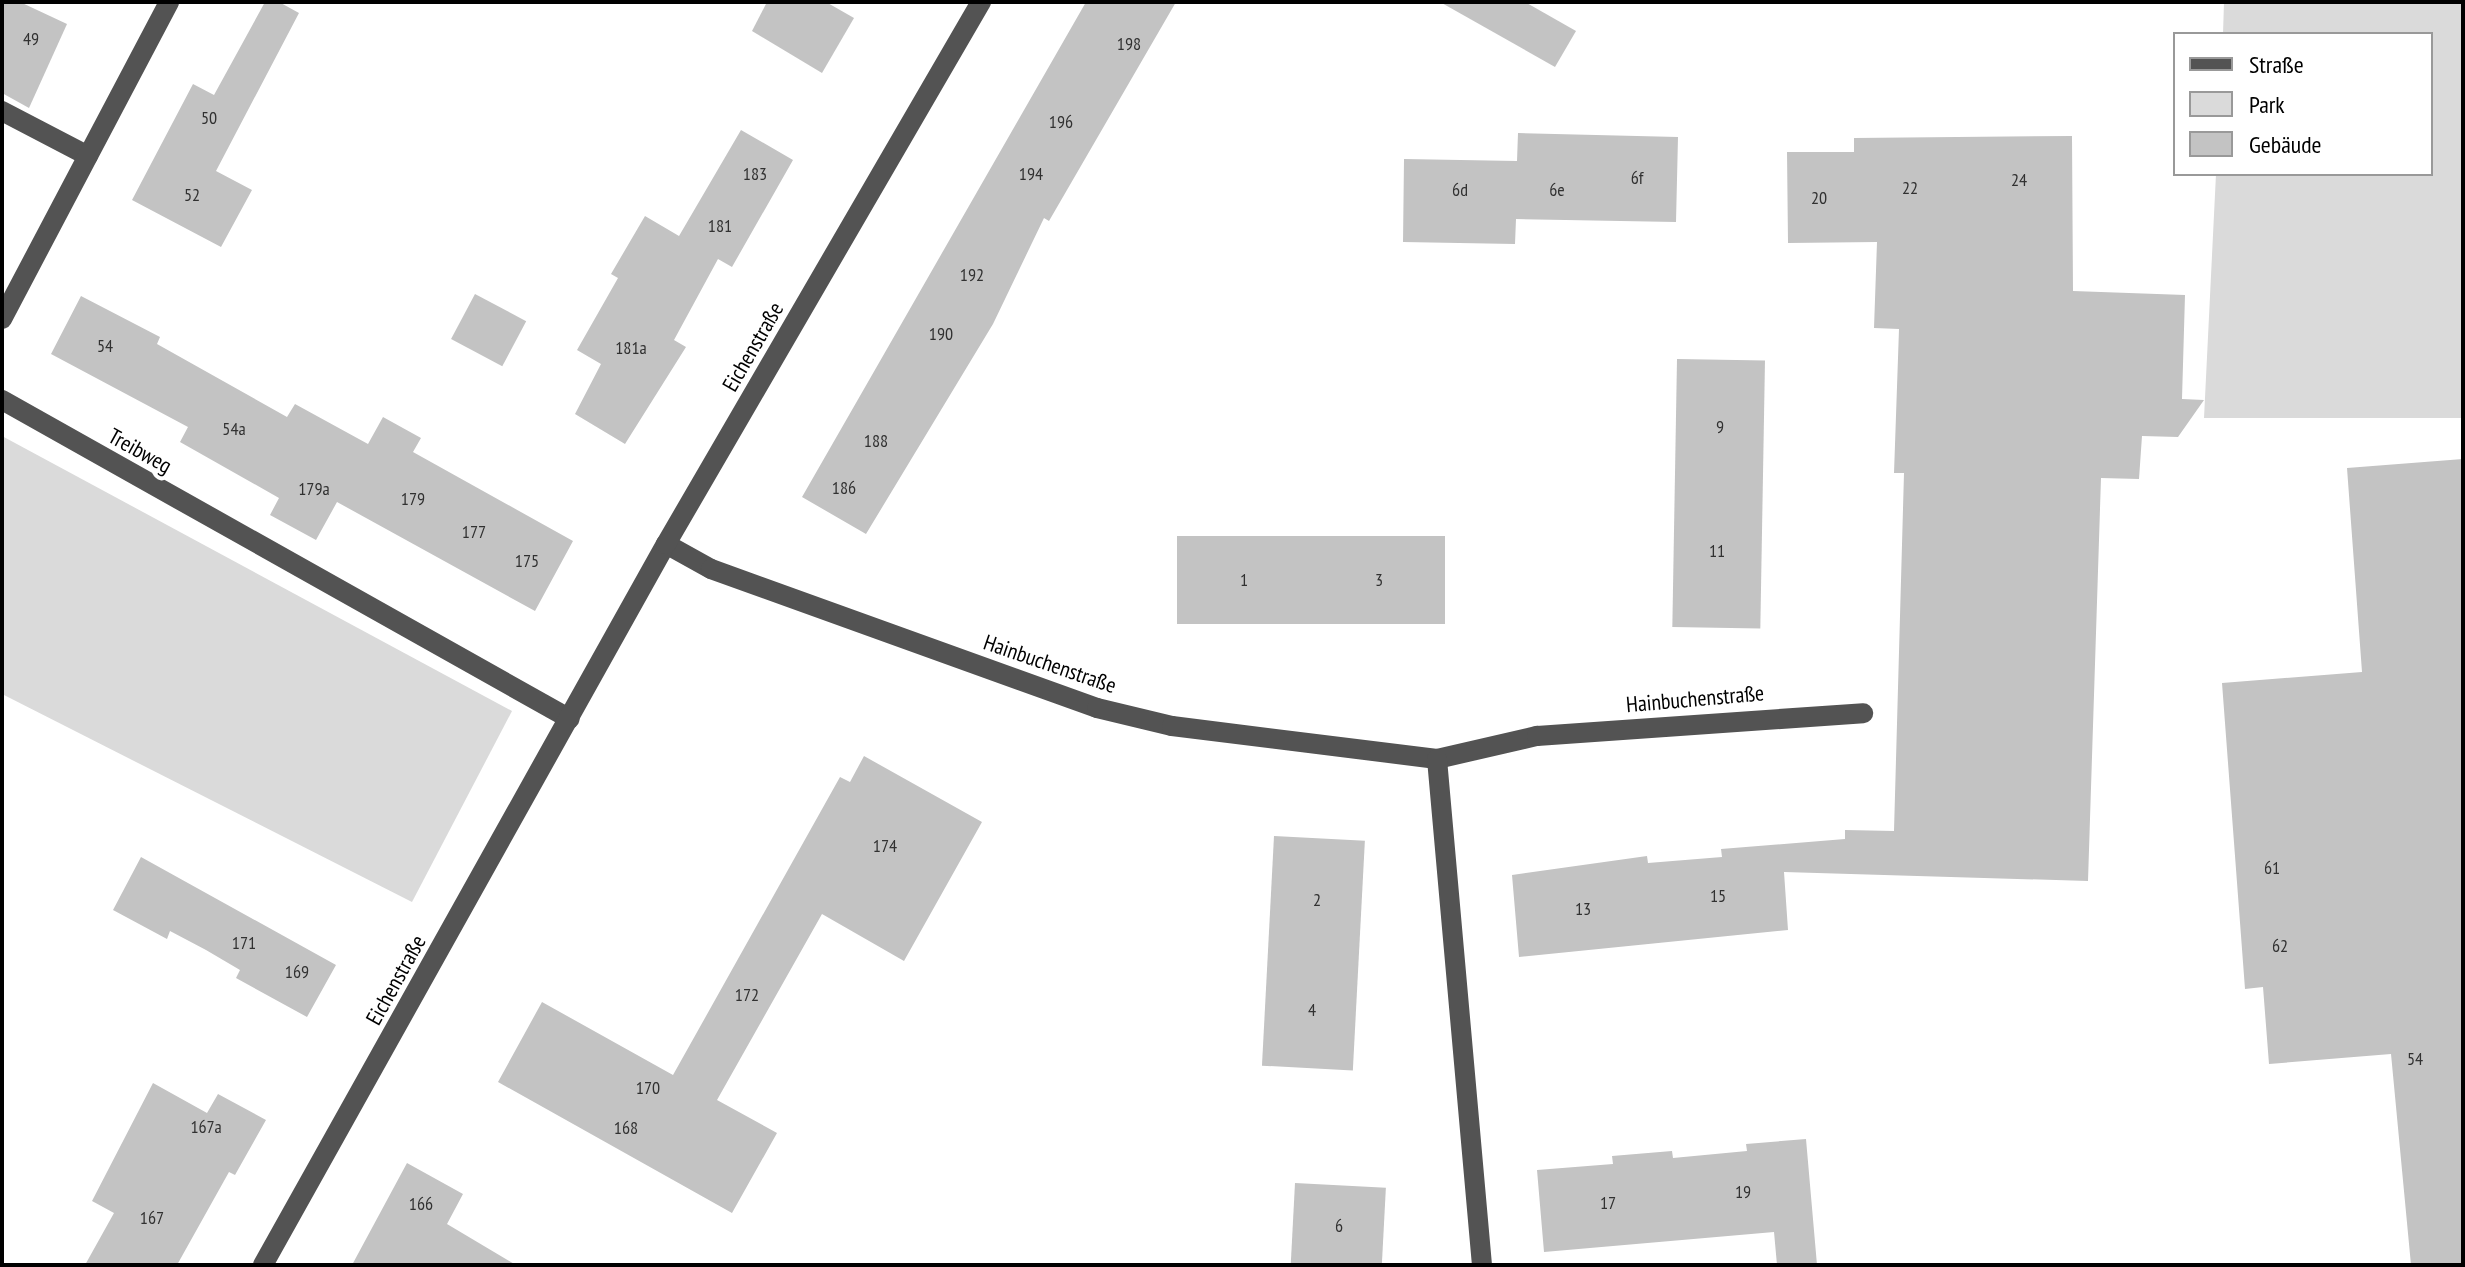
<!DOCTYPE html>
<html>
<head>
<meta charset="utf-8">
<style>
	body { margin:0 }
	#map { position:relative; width:2465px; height:1267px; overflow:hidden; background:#fff; font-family:"PT Sans Narrow",sans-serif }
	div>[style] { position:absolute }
	.green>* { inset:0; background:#dadada }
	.building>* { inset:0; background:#c3c3c3; transform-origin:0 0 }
	.minor>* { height:20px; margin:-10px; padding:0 10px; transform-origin:10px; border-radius:10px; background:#535353 }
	span { translate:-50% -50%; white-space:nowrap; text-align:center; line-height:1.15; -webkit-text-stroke:8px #fff; paint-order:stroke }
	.number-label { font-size:18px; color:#313131 }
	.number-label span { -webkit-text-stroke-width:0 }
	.street-label { font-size:22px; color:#000 }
	.frame { position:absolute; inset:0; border:4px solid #000; pointer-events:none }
	.legend { position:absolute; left:2173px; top:32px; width:260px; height:144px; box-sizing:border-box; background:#fff; border:2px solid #999; margin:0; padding:10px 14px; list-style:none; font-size:24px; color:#000 }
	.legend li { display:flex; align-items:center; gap:16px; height:40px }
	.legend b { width:40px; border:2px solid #999 }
</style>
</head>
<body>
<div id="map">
	<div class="green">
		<div style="clip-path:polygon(2224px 2px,2463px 2px,2463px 418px,2204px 418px,2216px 174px,2431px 174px,2431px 34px,2223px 34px)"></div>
		<div style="clip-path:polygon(2px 436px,512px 711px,412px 902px,2px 694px)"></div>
	</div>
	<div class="building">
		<div style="clip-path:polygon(2px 2px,20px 2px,67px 24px,29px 108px,2px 93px)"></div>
		<div style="clip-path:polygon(265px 2px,279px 2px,299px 13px,216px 171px,252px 190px,221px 247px,132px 200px,193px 84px,214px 95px)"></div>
		<div style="clip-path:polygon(767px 2px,826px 2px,854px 18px,822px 73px,752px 31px)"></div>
		<div style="clip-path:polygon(1086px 2px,1176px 2px,1049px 221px,1044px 218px,993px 324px,866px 534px,802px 497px)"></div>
		<div style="clip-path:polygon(1440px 2px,1525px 2px,1576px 31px,1555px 67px)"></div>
		<div style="clip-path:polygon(741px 130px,793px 160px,732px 267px,718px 259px,674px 340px,686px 347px,625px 444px,575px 414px,601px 364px,577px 350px,618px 278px,611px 274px,645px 216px,679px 236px)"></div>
		<div style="clip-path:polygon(1518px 133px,1678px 137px,1676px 222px,1516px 219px,1515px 244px,1403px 242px,1404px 159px,1517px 161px)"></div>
		<div style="clip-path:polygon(2072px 136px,2073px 291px,2185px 295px,2182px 399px,2204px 400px,2178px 437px,2142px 436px,2139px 479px,2101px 478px,2088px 881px,1784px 872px,1788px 930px,1519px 957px,1512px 875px,1647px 856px,1648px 863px,1722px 857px,1721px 849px,1845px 839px,1845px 830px,1894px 831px,1904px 473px,1894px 473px,1899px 329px,1874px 328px,1877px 242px,1788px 243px,1787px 152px,1854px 152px,1854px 138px)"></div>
		<div style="left:475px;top:294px;width:58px;height:51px;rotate:28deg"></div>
		<div style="clip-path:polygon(81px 296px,160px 337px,157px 344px,287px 417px,295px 404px,368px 444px,383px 417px,421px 438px,413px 452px,573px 541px,535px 611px,337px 502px,316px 540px,270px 515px,279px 498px,180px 442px,188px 427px,51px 354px)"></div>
		<div style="left:1677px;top:359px;width:88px;height:268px;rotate:1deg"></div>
		<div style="clip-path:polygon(2463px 459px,2463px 1265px,2411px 1265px,2391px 1054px,2269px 1064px,2263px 987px,2245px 989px,2222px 683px,2362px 672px,2347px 468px)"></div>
		<div style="left:1177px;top:536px;width:268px;height:88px"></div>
		<div style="clip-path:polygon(864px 756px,982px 822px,904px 961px,822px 914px,717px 1100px,777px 1133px,732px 1213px,498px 1082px,542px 1002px,673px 1075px,840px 777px,850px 782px)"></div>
		<div style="left:1274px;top:836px;width:91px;height:230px;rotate:3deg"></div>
		<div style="clip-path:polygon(141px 857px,336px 965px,307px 1017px,236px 978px,240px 970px,206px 950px,170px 931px,167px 939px,113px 910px)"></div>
		<div style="clip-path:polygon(153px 1083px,207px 1113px,218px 1094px,266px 1120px,235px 1175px,229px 1172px,177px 1265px,85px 1265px,114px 1213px,92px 1201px)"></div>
		<div style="clip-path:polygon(1806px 1139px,1817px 1265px,1777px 1265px,1774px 1232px,1544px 1252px,1537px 1170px,1613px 1164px,1612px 1156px,1672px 1151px,1673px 1158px,1747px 1151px,1746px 1144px)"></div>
		<div style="clip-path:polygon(407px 1163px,463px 1194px,447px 1224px,516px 1265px,352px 1265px)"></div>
		<div style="left:1295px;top:1183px;width:91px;height:82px;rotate:3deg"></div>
	</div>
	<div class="minor">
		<div style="left:2px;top:111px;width:97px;rotate:27.6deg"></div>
		<div style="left:2px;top:319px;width:358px;rotate:-62.2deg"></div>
		<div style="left:2px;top:400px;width:651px;rotate:29.32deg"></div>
		<div style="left:666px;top:544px;width:51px;rotate:29.1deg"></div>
		<div style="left:711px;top:569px;width:410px;rotate:19.8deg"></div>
		<div style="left:1097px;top:708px;width:77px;rotate:13.5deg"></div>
		<div style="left:1172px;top:726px;width:267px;rotate:7.1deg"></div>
		<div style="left:1437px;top:759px;width:103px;rotate:-13deg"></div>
		<div style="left:1537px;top:736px;width:327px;rotate:-4deg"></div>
		<div style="left:1437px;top:759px;width:508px;rotate:84.92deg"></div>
		<div style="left:263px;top:1265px;width:826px;rotate:-60.8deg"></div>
		<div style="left:666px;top:544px;width:627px;rotate:-59.84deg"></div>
	</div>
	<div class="number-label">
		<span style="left:31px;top:39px">49</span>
		<span style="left:1129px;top:44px">198</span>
		<span style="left:209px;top:118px">50</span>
		<span style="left:1061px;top:122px">196</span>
		<span style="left:755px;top:174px">183</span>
		<span style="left:1031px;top:174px">194</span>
		<span style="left:1637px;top:178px">6f</span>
		<span style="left:2019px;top:180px">24</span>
		<span style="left:1910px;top:188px">22</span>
		<span style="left:1460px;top:190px">6d</span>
		<span style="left:1557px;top:190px">6e</span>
		<span style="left:192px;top:195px">52</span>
		<span style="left:1819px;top:198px">20</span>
		<span style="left:720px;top:226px">181</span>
		<span style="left:972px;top:275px">192</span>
		<span style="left:941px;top:334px">190</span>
		<span style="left:105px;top:346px">54</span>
		<span style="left:631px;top:348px">181a</span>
		<span style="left:1720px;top:427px">9</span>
		<span style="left:234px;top:429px">54a</span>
		<span style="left:876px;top:441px">188</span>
		<span style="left:844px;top:488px">186</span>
		<span style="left:314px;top:489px">179a</span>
		<span style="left:413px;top:499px">179</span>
		<span style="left:474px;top:532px">177</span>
		<span style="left:1717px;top:551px">11</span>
		<span style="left:527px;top:561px">175</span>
		<span style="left:1244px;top:580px">1</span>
		<span style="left:1379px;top:580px">3</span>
		<span style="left:885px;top:846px">174</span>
		<span style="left:2272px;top:868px">61</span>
		<span style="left:1718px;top:896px">15</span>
		<span style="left:1317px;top:900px">2</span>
		<span style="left:1583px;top:909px">13</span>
		<span style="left:244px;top:943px">171</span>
		<span style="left:2280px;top:946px">62</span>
		<span style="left:297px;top:972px">169</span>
		<span style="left:747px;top:995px">172</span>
		<span style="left:1312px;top:1010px">4</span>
		<span style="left:2415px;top:1059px">54</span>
		<span style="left:648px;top:1088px">170</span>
		<span style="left:206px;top:1127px">167a</span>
		<span style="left:626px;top:1128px">168</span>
		<span style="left:1743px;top:1192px">19</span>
		<span style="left:1608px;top:1203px">17</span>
		<span style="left:421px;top:1204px">166</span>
		<span style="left:152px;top:1218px">167</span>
		<span style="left:1339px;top:1226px">6</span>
	</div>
	<div class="street-label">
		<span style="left:753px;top:347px;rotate:-60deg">Eichenstraße</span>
		<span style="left:140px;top:451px;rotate:29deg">Treibweg</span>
		<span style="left:1050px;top:664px;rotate:19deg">Hainbuchenstraße</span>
		<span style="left:1695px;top:699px;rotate:-5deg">Hainbuchenstraße</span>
		<span style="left:396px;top:980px;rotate:-61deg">Eichenstraße</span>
	</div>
	<div class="frame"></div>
	<ul class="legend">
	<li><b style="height:10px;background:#535353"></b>Straße</li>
	<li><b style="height:22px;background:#dadada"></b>Park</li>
	<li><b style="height:22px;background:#c3c3c3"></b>Gebäude</li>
	</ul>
</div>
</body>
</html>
